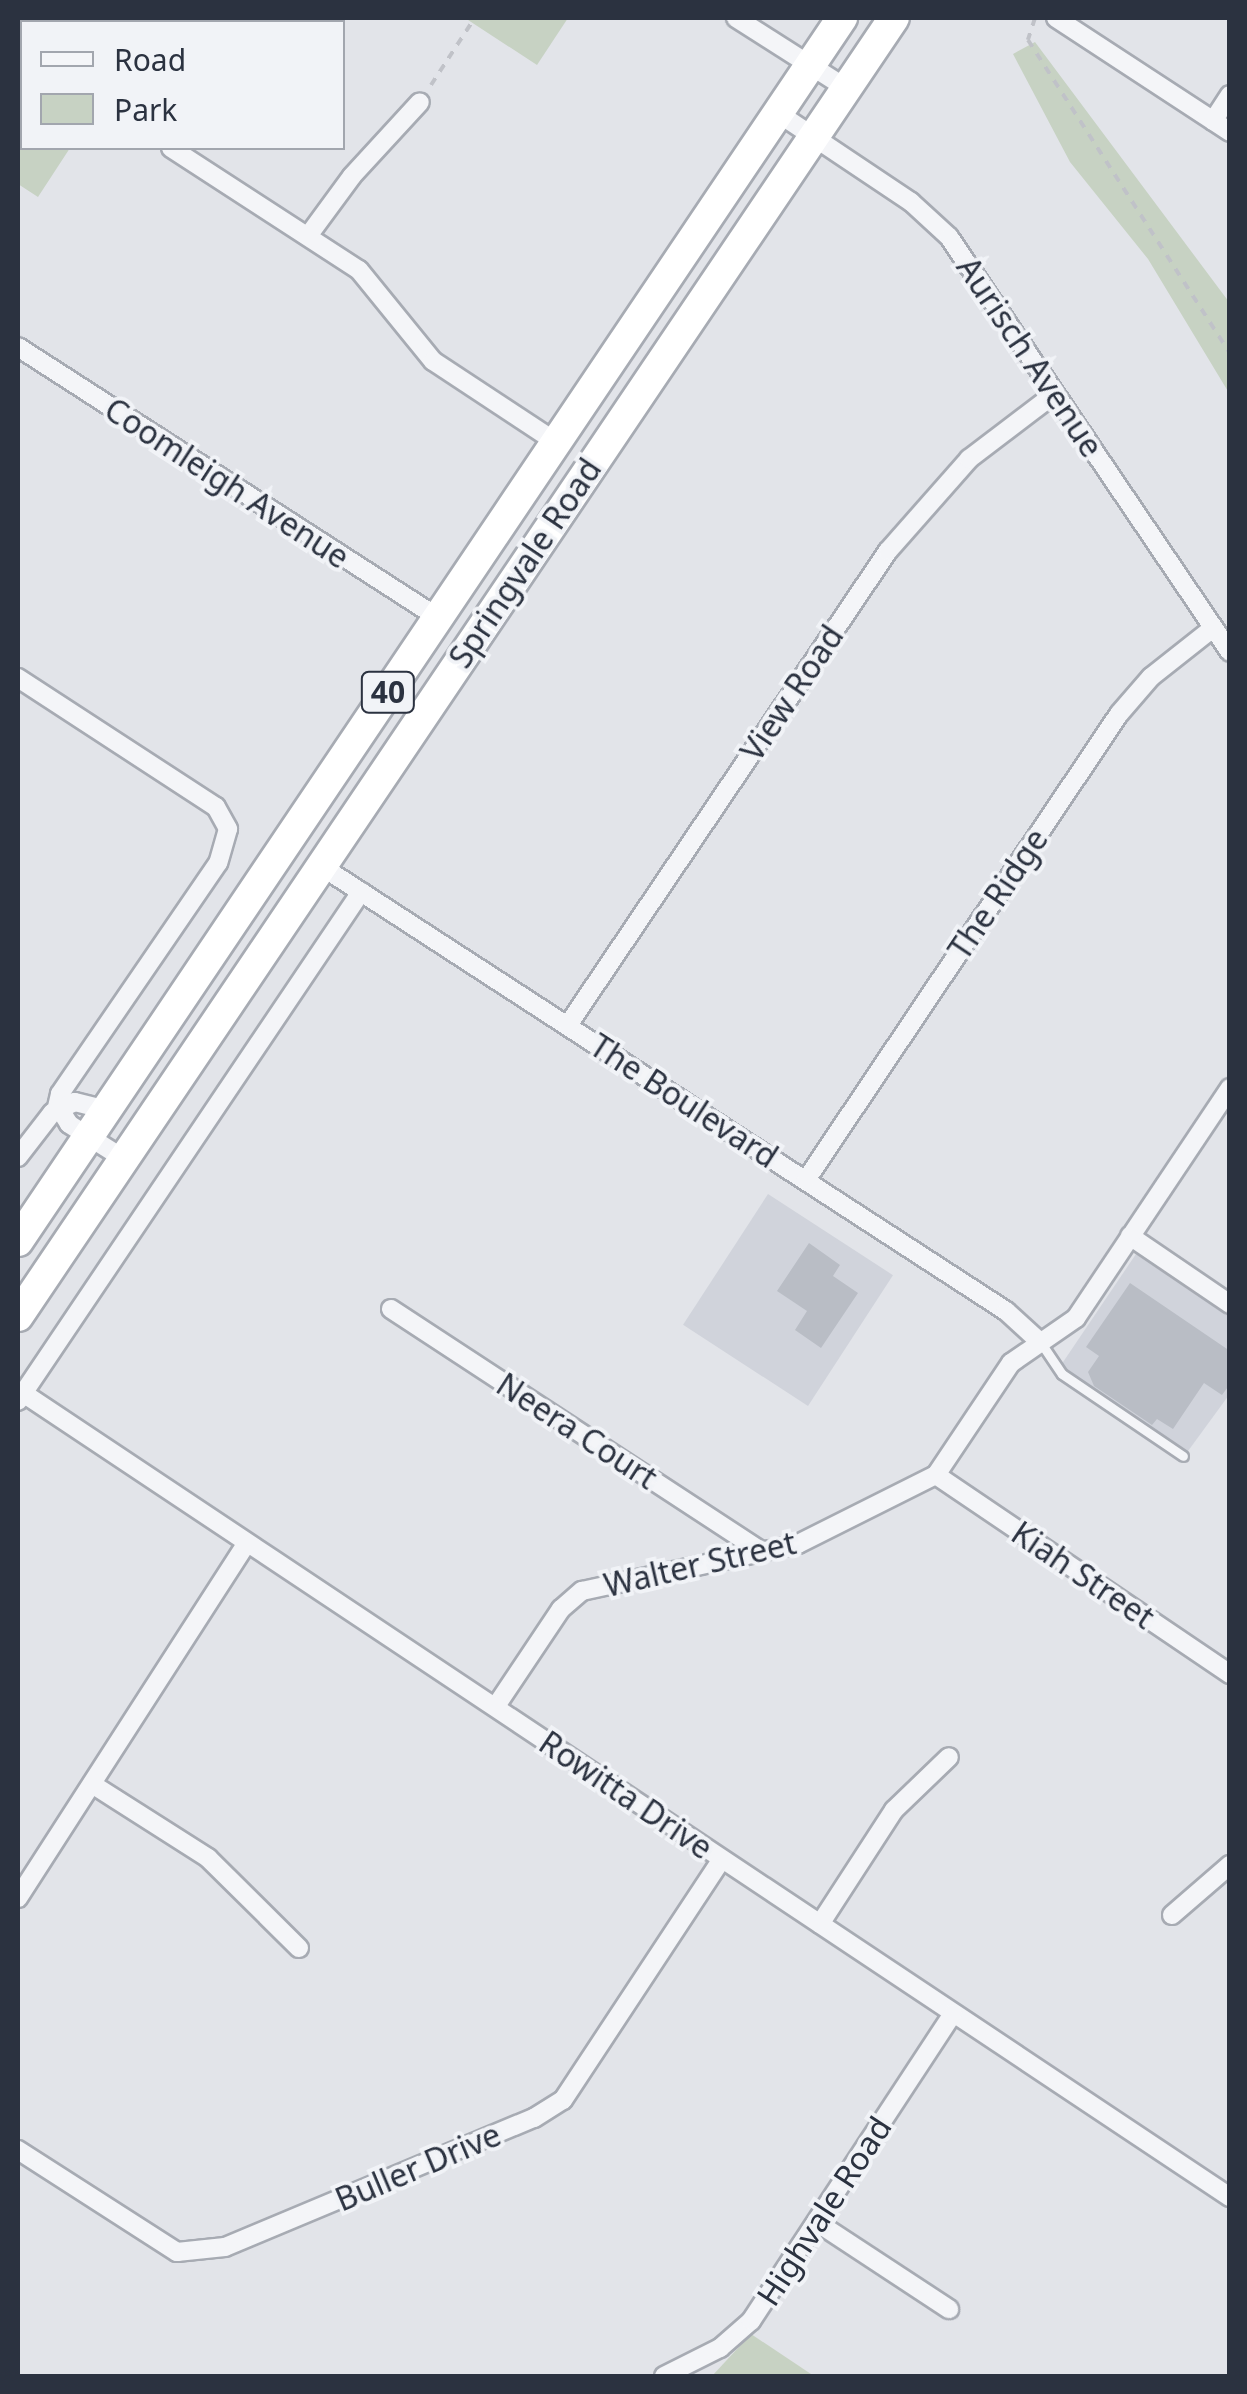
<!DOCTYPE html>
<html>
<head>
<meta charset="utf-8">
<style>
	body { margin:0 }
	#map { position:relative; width:1247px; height:2394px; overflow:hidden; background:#e2e4e9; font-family:"Noto Sans",sans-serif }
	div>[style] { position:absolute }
	.built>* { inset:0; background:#d0d3db; transform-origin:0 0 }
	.green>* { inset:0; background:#c7d2c3 }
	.building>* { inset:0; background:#b9bdc5 }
	.path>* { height:4px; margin-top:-2px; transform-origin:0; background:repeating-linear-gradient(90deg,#c0c2c8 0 8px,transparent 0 16px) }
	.roads { filter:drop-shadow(2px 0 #a7abb3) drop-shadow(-2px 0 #a7abb3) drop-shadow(0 2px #a7abb3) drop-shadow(0 -2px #a7abb3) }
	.service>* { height:9px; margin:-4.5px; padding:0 4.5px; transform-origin:4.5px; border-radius:4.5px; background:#f4f5f8 }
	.minor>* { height:18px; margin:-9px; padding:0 9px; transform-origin:9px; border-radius:9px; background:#f4f5f8 }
	.trunk>* { height:30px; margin:-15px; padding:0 15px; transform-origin:15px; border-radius:15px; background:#fff }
	span { translate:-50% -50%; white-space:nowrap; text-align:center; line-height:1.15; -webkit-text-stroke:8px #f1f3f7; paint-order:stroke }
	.shield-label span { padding:2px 8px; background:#f1f3f7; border:2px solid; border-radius:8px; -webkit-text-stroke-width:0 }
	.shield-label { font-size:30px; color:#2b3240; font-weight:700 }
	.street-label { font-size:32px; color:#2b3240 }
	.frame { position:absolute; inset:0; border:20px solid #2b3240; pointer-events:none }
	.legend { position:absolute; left:20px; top:20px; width:325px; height:130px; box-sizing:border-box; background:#f1f3f7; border:2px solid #a2a6ae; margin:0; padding:12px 18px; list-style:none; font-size:30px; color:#2b3240 }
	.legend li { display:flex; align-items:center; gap:20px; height:50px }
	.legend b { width:50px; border:2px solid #a2a6ae }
</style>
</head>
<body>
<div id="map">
	<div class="built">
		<div style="left:768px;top:1194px;width:149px;height:156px;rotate:33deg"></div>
		<div style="clip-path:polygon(1136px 1254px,1229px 1315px,1229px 1395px,1180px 1462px,1055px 1374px)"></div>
	</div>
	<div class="green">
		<div style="clip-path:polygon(18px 18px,291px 18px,22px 22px,22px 148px,70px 148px,38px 197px,18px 184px)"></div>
		<div style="clip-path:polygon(465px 18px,568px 18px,537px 65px)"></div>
		<div style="clip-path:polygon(1035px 42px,1229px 302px,1229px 393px,1148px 259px,1070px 162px,1013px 54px)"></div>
		<div style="clip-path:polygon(751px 2334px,814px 2376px,712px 2376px)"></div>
	</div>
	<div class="building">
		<div style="clip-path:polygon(809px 1243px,840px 1265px,833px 1276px,858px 1293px,821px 1348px,795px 1330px,807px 1311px,777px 1291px)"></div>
		<div style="clip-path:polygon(1130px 1283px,1230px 1351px,1230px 1384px,1222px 1395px,1204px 1383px,1173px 1429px,1157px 1419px,1152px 1425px,1094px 1386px,1088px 1372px,1099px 1356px,1086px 1347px)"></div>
	</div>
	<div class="path">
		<div style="left:1035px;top:18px;width:23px;rotate:108deg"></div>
		<div style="left:1028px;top:40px;width:373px;rotate:57.2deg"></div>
		<div style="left:431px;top:85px;width:75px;rotate:-56.9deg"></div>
		<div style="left:18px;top:101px;width:4px;rotate:27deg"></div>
	</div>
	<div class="roads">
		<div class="service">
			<div style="left:1041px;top:1343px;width:37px;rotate:56deg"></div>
			<div style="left:1062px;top:1374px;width:146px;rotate:34.1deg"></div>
		</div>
		<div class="minor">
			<div style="left:736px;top:18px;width:130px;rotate:32.5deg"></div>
			<div style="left:1056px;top:18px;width:208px;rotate:33.2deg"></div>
			<div style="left:778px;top:113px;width:160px;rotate:33.8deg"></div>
			<div style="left:911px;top:202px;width:52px;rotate:42.6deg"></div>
			<div style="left:949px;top:237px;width:501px;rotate:55.9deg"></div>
			<div style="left:1213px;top:121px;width:31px;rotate:-57deg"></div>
			<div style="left:171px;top:148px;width:224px;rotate:33deg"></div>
			<div style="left:359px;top:270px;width:117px;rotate:50.9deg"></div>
			<div style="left:433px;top:361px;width:147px;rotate:33.4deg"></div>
			<div style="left:308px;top:236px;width:74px;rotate:-53.7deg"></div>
			<div style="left:352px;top:176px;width:100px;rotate:-47.4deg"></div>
			<div style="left:18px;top:347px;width:500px;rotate:32.8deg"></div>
			<div style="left:18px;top:678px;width:236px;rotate:33.1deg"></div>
			<div style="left:216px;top:807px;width:25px;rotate:61deg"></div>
			<div style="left:228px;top:829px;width:35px;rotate:106deg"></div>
			<div style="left:218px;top:863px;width:280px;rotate:124.4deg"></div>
			<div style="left:60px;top:1094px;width:18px;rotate:103deg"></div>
			<div style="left:321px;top:866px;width:817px;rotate:33.01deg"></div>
			<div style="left:1006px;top:1311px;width:47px;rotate:42.4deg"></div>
			<div style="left:568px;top:1025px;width:572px;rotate:-55.98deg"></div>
			<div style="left:888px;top:551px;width:123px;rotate:-48.6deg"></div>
			<div style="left:969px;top:459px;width:106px;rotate:-37.3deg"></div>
			<div style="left:61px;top:1111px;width:15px;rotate:58deg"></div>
			<div style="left:69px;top:1124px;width:65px;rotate:32.5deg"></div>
			<div style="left:18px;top:1157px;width:56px;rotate:-52.3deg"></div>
			<div style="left:52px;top:1113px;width:25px;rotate:-26deg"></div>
			<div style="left:75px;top:1102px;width:32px;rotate:14deg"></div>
			<div style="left:806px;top:1180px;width:561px;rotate:-56.11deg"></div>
			<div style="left:1119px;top:714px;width:49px;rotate:-49.1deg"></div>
			<div style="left:1151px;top:677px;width:79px;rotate:-38.3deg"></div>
			<div style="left:1130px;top:1236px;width:121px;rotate:34.2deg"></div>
			<div style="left:391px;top:1309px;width:443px;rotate:33.2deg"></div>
			<div style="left:23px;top:1393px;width:1450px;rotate:33.67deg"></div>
			<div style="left:18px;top:1401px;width:614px;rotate:-56.03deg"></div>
			<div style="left:936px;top:1475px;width:355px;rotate:34.1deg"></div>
			<div style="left:496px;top:1706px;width:117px;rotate:-56.2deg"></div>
			<div style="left:561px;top:1609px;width:28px;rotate:-41deg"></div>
			<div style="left:582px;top:1591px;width:221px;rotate:-12.3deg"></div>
			<div style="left:798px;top:1544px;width:154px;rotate:-26.6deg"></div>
			<div style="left:936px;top:1475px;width:135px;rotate:-56.2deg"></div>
			<div style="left:1011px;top:1363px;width:79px;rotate:-34.7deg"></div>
			<div style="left:1076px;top:1318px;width:277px;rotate:-56.2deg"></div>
			<div style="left:92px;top:1784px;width:138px;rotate:32.5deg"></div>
			<div style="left:208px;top:1858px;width:128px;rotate:44.7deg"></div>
			<div style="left:18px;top:1898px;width:422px;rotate:-57.2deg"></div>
			<div style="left:1172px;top:1915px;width:77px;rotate:-40.8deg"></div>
			<div style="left:820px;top:1924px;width:136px;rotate:-57deg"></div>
			<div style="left:894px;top:1810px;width:76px;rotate:-43.9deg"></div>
			<div style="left:18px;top:2150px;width:189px;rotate:32.7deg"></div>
			<div style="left:177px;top:2252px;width:48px;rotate:-5.9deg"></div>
			<div style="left:225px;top:2247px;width:335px;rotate:-22.7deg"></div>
			<div style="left:534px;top:2118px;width:34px;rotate:-32deg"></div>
			<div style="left:563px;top:2100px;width:287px;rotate:-56.6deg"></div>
			<div style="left:818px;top:2223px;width:157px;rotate:33.3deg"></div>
			<div style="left:664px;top:2376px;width:63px;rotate:-26.6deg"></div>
			<div style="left:720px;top:2348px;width:41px;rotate:-41.1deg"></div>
			<div style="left:751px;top:2321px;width:368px;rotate:-56.7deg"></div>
		</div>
		<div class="trunk">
			<div style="left:18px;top:1241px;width:1475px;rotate:-56.03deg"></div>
			<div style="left:18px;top:1316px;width:1566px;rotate:-55.99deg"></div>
		</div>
	</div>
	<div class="shield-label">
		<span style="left:388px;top:692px">40</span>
	</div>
	<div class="street-label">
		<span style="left:1030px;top:357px;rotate:56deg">Aurisch Avenue</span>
		<span style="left:227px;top:483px;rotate:33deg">Coomleigh Avenue</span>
		<span style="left:525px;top:563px;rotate:-56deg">Springvale Road</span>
		<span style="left:792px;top:693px;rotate:-56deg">View Road</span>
		<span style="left:998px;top:894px;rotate:-56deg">The Ridge</span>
		<span style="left:684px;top:1101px;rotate:33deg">The Boulevard</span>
		<span style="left:577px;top:1431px;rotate:33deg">Neera Court</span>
		<span style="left:700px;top:1564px;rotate:-13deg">Walter Street</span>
		<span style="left:1083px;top:1575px;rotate:34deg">Kiah Street</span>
		<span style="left:626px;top:1795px;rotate:34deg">Rowitta Drive</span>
		<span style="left:418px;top:2167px;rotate:-23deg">Buller Drive</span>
		<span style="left:824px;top:2211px;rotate:-57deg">Highvale Road</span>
	</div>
	<div class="frame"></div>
	<ul class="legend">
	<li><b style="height:12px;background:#f4f5f8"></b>Road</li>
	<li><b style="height:28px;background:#c7d2c3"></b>Park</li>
	</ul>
</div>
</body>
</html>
